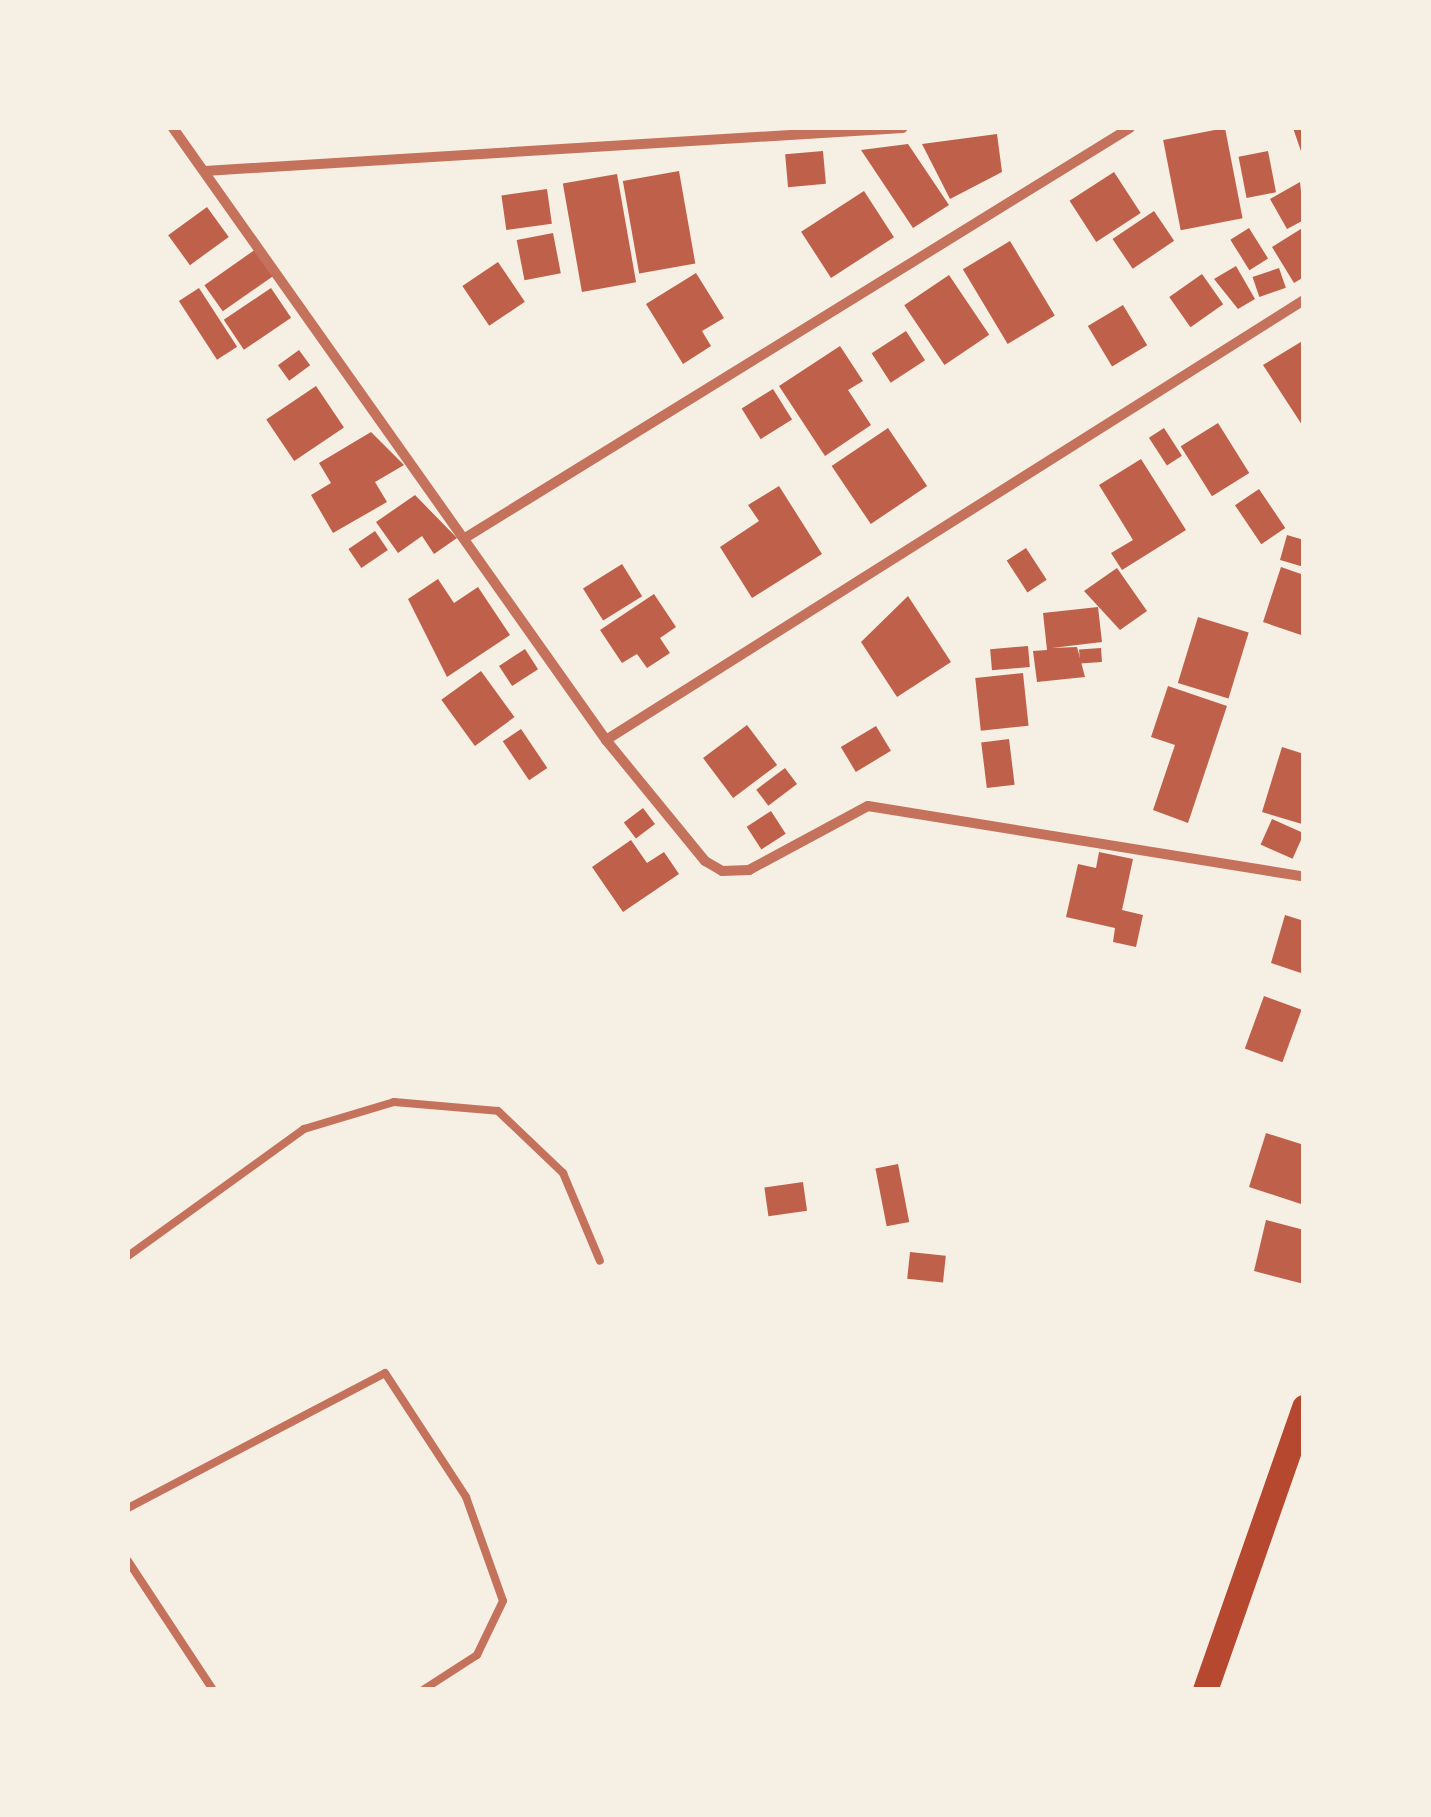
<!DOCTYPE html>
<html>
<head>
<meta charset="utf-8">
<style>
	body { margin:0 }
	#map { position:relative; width:1431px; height:1817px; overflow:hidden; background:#f6efe4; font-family:Bitter,serif }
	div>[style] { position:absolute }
	.building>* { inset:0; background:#bf614a; transform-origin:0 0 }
	.service>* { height:8px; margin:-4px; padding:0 4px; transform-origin:4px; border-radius:4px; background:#c5725c }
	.minor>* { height:10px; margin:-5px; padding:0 5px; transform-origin:5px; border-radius:5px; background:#c5725c }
	.trunk>* { height:25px; margin:-12.5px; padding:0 12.5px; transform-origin:12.5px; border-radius:12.5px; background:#b5482f }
	span { translate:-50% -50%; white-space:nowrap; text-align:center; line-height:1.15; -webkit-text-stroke:10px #f6efe4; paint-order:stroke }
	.frame { position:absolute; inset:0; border:130px solid #f6efe4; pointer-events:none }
</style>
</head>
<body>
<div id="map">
	<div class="building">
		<div style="left:1225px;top:128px;width:92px;height:63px;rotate:79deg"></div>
		<div style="clip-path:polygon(1293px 128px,1304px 128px,1304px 157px,1303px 157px)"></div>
		<div style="clip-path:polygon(997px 134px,1002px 172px,950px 199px,922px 144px)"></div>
		<div style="clip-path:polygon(908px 144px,949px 205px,913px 228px,861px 150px)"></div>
		<div style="left:823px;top:151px;width:33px;height:38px;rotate:85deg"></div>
		<div style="left:1268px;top:151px;width:42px;height:30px;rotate:79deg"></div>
		<div style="left:679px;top:171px;width:94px;height:57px;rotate:80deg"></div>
		<div style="left:1114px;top:172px;width:49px;height:53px;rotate:57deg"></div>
		<div style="left:617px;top:174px;width:110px;height:55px;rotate:80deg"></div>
		<div style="clip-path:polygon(1300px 182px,1304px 220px,1287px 229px,1270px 199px)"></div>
		<div style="left:547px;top:189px;width:35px;height:46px;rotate:82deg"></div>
		<div style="left:864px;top:191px;width:55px;height:75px;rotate:57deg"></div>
		<div style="left:207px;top:207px;width:37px;height:48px;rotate:54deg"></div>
		<div style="left:1154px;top:211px;width:36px;height:50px;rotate:56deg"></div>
		<div style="clip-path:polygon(1304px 227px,1304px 277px,1294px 283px,1272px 247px)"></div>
		<div style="left:1249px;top:228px;width:36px;height:22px;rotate:58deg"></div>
		<div style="left:553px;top:233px;width:41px;height:37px;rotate:79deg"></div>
		<div style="left:1010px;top:241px;width:87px;height:55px;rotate:59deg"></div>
		<div style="left:256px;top:249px;width:32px;height:63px;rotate:55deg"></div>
		<div style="left:498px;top:262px;width:48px;height:43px;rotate:56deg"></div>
		<div style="clip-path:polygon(1236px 266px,1255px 299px,1238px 309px,1214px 279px)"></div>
		<div style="left:1279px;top:268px;width:21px;height:28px;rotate:71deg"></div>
		<div style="clip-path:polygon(696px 273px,724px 318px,702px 331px,711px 346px,683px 364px,646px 304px)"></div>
		<div style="left:1202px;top:274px;width:37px;height:40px;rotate:55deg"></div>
		<div style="left:949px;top:275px;width:72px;height:54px;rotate:56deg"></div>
		<div style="left:199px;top:288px;width:70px;height:24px;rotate:57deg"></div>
		<div style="left:271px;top:288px;width:36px;height:57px;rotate:56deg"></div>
		<div style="left:1123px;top:305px;width:47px;height:41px;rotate:59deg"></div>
		<div style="left:906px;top:331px;width:35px;height:41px;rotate:57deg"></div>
		<div style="clip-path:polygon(1304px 340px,1304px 428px,1263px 365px)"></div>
		<div style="clip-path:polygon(840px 346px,863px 381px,848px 390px,871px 425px,825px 456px,779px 386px)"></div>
		<div style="left:299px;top:350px;width:19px;height:26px;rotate:54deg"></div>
		<div style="left:316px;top:386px;width:50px;height:60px;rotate:56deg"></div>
		<div style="left:773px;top:389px;width:36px;height:37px;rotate:58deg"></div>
		<div style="left:1218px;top:423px;width:59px;height:44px;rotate:58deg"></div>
		<div style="left:888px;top:428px;width:70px;height:68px;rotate:56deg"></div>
		<div style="left:1164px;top:428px;width:33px;height:18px;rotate:57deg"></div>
		<div style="clip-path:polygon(371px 432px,404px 465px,375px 482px,387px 502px,333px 533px,311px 495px,331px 483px,319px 463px)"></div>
		<div style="clip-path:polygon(1141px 459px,1186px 530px,1122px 570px,1111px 553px,1133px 540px,1099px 485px)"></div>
		<div style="clip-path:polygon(779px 486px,822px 554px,752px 598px,720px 547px,759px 521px,748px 505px)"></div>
		<div style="left:1259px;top:489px;width:47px;height:29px;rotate:56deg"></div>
		<div style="clip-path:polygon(415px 495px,457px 538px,434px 554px,422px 536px,398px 553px,376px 522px)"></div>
		<div style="left:375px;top:531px;width:23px;height:32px;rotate:56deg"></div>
		<div style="clip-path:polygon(1287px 535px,1304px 540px,1304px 567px,1280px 560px)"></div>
		<div style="left:1026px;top:548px;width:38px;height:23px;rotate:57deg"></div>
		<div style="left:622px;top:564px;width:38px;height:46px;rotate:58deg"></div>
		<div style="clip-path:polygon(1281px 567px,1304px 575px,1304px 636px,1263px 622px)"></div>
		<div style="clip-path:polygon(1117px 568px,1147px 611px,1120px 630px,1084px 591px)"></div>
		<div style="clip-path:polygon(438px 579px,454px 603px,478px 587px,510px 635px,447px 677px,408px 599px)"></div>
		<div style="clip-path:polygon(654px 594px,676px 627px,660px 638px,670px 653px,647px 668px,637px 654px,622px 663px,600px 630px)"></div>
		<div style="clip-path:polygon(908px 596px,951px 662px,897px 697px,861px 642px)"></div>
		<div style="clip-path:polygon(1098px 607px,1102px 642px,1052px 648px,1077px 647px,1085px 677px,1037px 682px,1033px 651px,1047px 650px,1043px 613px)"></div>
		<div style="left:1198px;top:617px;width:53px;height:69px;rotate:17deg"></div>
		<div style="left:1028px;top:646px;width:21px;height:38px;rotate:85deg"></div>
		<div style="left:1101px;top:648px;width:14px;height:22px;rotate:86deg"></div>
		<div style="left:525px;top:649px;width:24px;height:31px;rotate:57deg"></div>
		<div style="left:481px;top:671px;width:57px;height:49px;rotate:54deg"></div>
		<div style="left:1023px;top:673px;width:53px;height:48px;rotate:84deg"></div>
		<div style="clip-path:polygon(1168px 686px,1227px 706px,1188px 823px,1153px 810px,1175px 745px,1151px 737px)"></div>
		<div style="left:747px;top:725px;width:50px;height:55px;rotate:53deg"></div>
		<div style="left:876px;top:726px;width:29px;height:41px;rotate:59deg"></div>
		<div style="left:521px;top:729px;width:47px;height:22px;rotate:56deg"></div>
		<div style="left:1009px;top:739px;width:46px;height:28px;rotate:83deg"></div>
		<div style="clip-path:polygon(1282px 747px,1304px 754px,1302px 824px,1262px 812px)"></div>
		<div style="left:785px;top:768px;width:20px;height:36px;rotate:53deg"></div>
		<div style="left:643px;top:808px;width:20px;height:24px;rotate:53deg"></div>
		<div style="left:771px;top:811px;width:27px;height:29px;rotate:57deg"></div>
		<div style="left:1272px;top:819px;width:35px;height:28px;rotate:24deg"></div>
		<div style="clip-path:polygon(631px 840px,647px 863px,664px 852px,679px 874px,623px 912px,592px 867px)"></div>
		<div style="clip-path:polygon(1099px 852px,1133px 859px,1122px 910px,1143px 915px,1136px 947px,1113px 942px,1115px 928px,1066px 917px,1078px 864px,1096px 868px)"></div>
		<div style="clip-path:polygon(1285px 915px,1304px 921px,1304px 974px,1271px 963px)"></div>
		<div style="left:1264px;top:996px;width:40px;height:56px;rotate:20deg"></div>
		<div style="clip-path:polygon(1266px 1133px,1304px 1145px,1304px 1205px,1249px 1187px)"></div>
		<div style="left:898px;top:1164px;width:59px;height:23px;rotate:79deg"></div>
		<div style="left:803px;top:1182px;width:29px;height:39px;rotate:82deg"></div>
		<div style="clip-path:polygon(1266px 1220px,1304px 1230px,1304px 1284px,1254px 1271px)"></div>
		<div style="left:910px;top:1252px;width:36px;height:27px;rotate:6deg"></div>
	</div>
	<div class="service">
		<div style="left:128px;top:1256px;width:217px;rotate:-35.8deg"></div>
		<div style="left:304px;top:1129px;width:94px;rotate:-16.7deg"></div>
		<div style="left:394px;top:1102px;width:104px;rotate:4.9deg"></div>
		<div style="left:498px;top:1111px;width:90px;rotate:43.6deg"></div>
		<div style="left:563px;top:1173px;width:95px;rotate:67.2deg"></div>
		<div style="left:128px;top:1508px;width:290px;rotate:-27.7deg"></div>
		<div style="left:385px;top:1373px;width:148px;rotate:56.8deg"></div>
		<div style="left:466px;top:1497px;width:110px;rotate:70.4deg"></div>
		<div style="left:503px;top:1601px;width:60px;rotate:115.7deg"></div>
		<div style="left:477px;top:1655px;width:64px;rotate:147.1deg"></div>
		<div style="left:128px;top:1561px;width:154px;rotate:56.6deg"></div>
	</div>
	<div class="minor">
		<div style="left:173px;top:128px;width:750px;rotate:54.72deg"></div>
		<div style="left:606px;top:740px;width:156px;rotate:50.7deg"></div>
		<div style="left:705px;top:861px;width:20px;rotate:30deg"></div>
		<div style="left:722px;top:871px;width:27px;rotate:-2deg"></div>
		<div style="left:749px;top:870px;width:135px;rotate:-28.3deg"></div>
		<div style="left:868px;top:806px;width:442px;rotate:9.2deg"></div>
		<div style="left:205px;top:171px;width:699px;rotate:-3.53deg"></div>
		<div style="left:465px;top:538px;width:781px;rotate:-31.66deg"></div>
		<div style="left:606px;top:740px;width:825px;rotate:-32.23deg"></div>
	</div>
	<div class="trunk">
		<div style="left:1205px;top:1690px;width:300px;rotate:-70.7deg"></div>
	</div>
	<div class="frame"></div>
</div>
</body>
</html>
